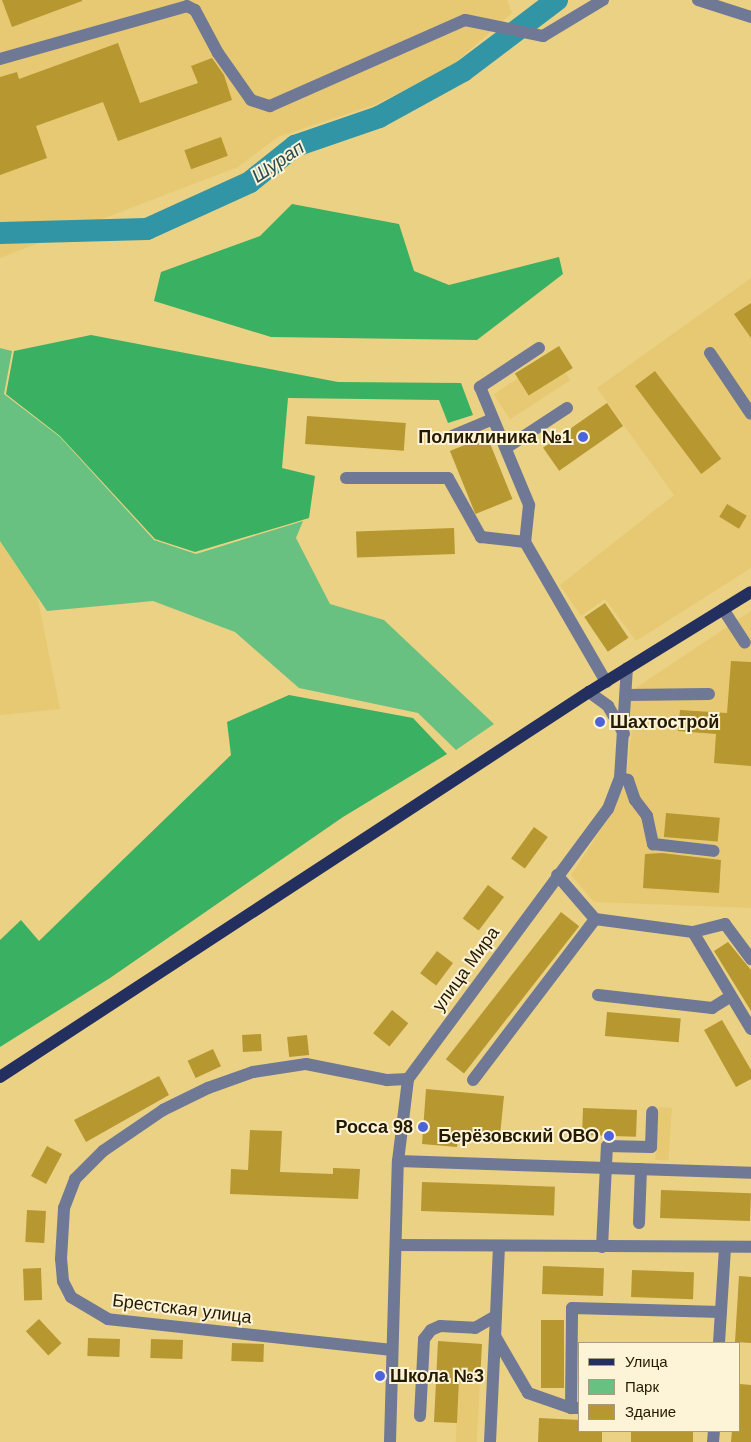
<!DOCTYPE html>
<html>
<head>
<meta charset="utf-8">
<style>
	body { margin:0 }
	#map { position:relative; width:751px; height:1442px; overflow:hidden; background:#ebd184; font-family:Arial,sans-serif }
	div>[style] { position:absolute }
	.built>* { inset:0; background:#e7c974; transform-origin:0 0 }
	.green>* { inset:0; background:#69c181 }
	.forest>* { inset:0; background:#39b062 }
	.river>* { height:22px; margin:-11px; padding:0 11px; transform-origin:11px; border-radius:11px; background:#3195a6 }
	.building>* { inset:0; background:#b7972f; transform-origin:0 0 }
	.minor>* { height:12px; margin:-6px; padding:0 6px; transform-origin:6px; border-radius:6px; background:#6f7895 }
	.major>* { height:12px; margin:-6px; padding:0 6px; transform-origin:6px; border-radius:6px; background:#232f5e }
	.dots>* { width:14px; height:14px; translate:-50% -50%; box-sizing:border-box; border:2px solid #fdf3d6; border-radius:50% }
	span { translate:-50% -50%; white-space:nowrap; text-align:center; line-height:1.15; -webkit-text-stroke:4px #fdf3d6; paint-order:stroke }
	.poi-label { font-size:18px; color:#241a00; font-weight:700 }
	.right { translate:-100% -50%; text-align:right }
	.left { translate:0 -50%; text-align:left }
	.street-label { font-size:18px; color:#241a00 }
	.water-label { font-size:19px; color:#2c4b50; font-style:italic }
	.legend { position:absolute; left:578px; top:1342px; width:162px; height:90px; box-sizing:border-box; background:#fdf3d6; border:1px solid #a69c80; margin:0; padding:6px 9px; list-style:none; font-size:15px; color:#241a00 }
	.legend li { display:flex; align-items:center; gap:10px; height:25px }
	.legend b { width:25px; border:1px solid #a69c80 }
</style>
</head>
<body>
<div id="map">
	<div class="built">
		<div style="clip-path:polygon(0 0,507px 0,512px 13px,449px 68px,374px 105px,278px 137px,238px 167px,0 258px)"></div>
		<div style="clip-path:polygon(751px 278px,751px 568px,636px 641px,605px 599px,581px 616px,560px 585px,674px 495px,597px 388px)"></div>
		<div style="left:554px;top:355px;width:30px;height:72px;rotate:57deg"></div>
		<div style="clip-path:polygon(0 412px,60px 709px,0 715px)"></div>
		<div style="clip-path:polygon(751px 611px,751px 908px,594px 902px,571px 875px,612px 813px,626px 780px,632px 729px,628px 693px)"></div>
		<div style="left:659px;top:1107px;width:13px;height:53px;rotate:4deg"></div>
		<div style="left:459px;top:1379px;width:21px;height:63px;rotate:3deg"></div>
	</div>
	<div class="green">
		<div style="clip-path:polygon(0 348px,12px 351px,4px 394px,60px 437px,154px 540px,196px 554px,303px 521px,296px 538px,330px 604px,384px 620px,494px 724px,456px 750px,418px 713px,299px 688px,235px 632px,153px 601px,47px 611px,0 541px)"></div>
	</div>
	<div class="forest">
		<div style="clip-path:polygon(292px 204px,399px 224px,414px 271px,449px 285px,559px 257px,563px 274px,477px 340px,271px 337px,154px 301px,161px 272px,260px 236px)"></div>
		<div style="clip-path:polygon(91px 335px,338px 382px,461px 383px,473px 415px,448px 423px,439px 400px,288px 398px,282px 468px,315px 476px,309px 518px,195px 552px,155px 539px,60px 436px,6px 394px,14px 351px)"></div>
		<div style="clip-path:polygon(289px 695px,413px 718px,447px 754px,343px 817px,110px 978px,0 1047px,0 940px,21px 920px,39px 941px,231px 755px,227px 722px)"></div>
	</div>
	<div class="river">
		<div style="left:0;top:233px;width:147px;rotate:-1.6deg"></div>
		<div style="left:147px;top:229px;width:113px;rotate:-24.5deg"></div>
		<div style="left:250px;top:182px;width:58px;rotate:-38.7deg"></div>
		<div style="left:295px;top:146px;width:89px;rotate:-19deg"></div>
		<div style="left:379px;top:117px;width:96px;rotate:-28.7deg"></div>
		<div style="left:463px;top:71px;width:118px;rotate:-37.1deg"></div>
	</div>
	<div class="building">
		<div style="clip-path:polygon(2px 0,82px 0,82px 1px,12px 27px)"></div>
		<div style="clip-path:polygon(118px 43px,140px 103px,198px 83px,191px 66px,212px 58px,224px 75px,232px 100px,118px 141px,103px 102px,36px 126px,47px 158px,0 175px,0 77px,17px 72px,19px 79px)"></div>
		<div style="left:221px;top:137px;width:20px;height:39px;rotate:70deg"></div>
		<div style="clip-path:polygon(751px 303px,751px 338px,734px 314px)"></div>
		<div style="left:559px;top:346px;width:26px;height:52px;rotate:58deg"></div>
		<div style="left:655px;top:371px;width:110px;height:25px;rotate:53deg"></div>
		<div style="left:607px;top:403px;width:28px;height:78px;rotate:55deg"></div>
		<div style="left:307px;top:416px;width:99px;height:28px;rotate:4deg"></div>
		<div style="left:487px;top:436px;width:68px;height:40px;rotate:68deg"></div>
		<div style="left:727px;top:504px;width:23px;height:15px;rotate:31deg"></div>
		<div style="left:454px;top:528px;width:26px;height:98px;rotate:88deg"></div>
		<div style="left:605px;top:603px;width:42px;height:25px;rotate:56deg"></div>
		<div style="clip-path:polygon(731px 661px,751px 662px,751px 766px,714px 763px,716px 734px,678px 731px,680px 710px,727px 713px)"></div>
		<div style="left:666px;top:813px;width:54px;height:24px;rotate:5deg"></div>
		<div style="left:534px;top:827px;width:17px;height:39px;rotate:36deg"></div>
		<div style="clip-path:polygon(662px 853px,721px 860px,719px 893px,643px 888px,645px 854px)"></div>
		<div style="left:488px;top:885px;width:20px;height:42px;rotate:37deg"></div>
		<div style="left:561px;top:912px;width:23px;height:187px;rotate:38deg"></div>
		<div style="clip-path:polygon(728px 942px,751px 970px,751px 1011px,714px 951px)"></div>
		<div style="left:437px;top:951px;width:20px;height:28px;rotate:37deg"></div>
		<div style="left:392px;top:1010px;width:21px;height:30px;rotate:39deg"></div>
		<div style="left:607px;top:1012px;width:74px;height:24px;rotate:5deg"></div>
		<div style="clip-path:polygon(722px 1020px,751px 1070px,751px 1079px,736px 1087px,704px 1030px)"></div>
		<div style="left:261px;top:1034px;width:17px;height:19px;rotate:87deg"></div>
		<div style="left:307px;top:1035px;width:20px;height:20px;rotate:84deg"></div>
		<div style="left:213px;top:1049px;width:19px;height:28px;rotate:65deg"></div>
		<div style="clip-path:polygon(159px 1076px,169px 1095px,86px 1142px,74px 1120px)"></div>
		<div style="clip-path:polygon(426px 1089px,504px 1096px,500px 1135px,459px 1132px,457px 1147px,422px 1144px)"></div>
		<div style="left:583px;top:1108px;width:54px;height:27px;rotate:2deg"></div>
		<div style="clip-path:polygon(250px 1130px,282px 1131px,280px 1172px,333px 1174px,333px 1168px,360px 1169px,358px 1199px,230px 1194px,231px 1169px,248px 1170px)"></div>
		<div style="left:47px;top:1146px;width:17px;height:34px;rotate:28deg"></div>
		<div style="left:422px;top:1182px;width:133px;height:29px;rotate:2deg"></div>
		<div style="left:661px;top:1190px;width:90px;height:28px;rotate:2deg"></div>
		<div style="left:27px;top:1210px;width:19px;height:32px;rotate:3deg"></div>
		<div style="left:543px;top:1266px;width:61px;height:28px;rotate:2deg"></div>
		<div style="left:41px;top:1268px;width:32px;height:18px;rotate:88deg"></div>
		<div style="left:632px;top:1270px;width:62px;height:27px;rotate:2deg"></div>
		<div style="clip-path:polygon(739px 1276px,751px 1277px,751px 1343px,735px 1342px)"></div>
		<div style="left:39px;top:1319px;width:33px;height:18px;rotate:47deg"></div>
		<div style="left:541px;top:1320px;width:23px;height:68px"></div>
		<div style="left:88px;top:1338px;width:32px;height:18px;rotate:2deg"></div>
		<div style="left:151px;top:1339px;width:32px;height:19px;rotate:2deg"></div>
		<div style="clip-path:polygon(438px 1341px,482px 1344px,480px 1380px,459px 1379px,457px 1423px,434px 1422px)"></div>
		<div style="left:232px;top:1343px;width:32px;height:18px;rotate:2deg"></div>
		<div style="clip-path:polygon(740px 1384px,751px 1385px,751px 1442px,731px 1442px,732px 1431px,740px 1431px)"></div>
		<div style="clip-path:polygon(539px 1418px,580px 1420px,580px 1431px,602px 1431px,602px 1442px,538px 1442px)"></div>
		<div style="left:631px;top:1431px;width:62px;height:11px"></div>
	</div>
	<div class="minor">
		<div style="left:698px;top:0;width:56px;rotate:17.8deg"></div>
		<div style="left:0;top:59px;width:194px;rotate:-15.8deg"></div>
		<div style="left:187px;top:6px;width:9px;rotate:27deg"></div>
		<div style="left:195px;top:10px;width:49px;rotate:61.9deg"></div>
		<div style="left:218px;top:53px;width:57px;rotate:54.9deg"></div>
		<div style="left:251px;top:100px;width:20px;rotate:18deg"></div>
		<div style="left:270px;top:106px;width:213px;rotate:-23.8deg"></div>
		<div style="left:465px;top:20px;width:80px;rotate:11.6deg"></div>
		<div style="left:543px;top:36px;width:70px;rotate:-31deg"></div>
		<div style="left:539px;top:348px;width:71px;rotate:146.5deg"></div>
		<div style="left:480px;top:387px;width:128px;rotate:67.4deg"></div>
		<div style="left:529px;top:505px;width:37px;rotate:96deg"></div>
		<div style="left:525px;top:542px;width:162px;rotate:59.9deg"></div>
		<div style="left:710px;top:353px;width:73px;rotate:56.1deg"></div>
		<div style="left:452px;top:436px;width:44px;rotate:-22.5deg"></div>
		<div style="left:506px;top:448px;width:73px;rotate:-33.3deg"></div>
		<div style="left:346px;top:478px;width:102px"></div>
		<div style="left:448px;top:478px;width:68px;rotate:60.8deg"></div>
		<div style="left:481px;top:537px;width:44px;rotate:6.5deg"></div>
		<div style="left:723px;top:609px;width:40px;rotate:57.1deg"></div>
		<div style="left:589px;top:692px;width:24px;rotate:36deg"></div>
		<div style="left:608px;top:706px;width:32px;rotate:60deg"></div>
		<div style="left:626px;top:695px;width:83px;rotate:-0.7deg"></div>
		<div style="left:620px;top:778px;width:8px;rotate:14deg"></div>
		<div style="left:628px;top:780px;width:21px;rotate:71deg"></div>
		<div style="left:635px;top:800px;width:20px;rotate:53deg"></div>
		<div style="left:647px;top:816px;width:29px;rotate:78deg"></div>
		<div style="left:653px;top:844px;width:61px;rotate:6.5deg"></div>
		<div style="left:595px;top:919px;width:99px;rotate:7.6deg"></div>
		<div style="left:693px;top:932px;width:113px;rotate:59.1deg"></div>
		<div style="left:693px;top:932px;width:33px;rotate:-14deg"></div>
		<div style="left:725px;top:924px;width:44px;rotate:53.4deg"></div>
		<div style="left:598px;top:995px;width:115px;rotate:6.5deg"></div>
		<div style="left:712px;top:1008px;width:22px;rotate:-32deg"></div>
		<div style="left:473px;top:1080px;width:202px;rotate:-52.8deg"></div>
		<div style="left:595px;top:919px;width:58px;rotate:-130.8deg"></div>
		<div style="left:398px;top:1161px;width:353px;rotate:1.9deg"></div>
		<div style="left:639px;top:1223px;width:54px;rotate:-87.9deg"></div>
		<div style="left:396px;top:1245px;width:355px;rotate:0.3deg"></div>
		<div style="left:499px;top:1246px;width:90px;rotate:92.5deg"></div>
		<div style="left:495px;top:1336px;width:66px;rotate:59.9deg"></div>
		<div style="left:528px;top:1393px;width:46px;rotate:19.2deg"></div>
		<div style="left:602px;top:1247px;width:101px;rotate:-87.2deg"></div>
		<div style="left:607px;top:1146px;width:44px;rotate:1.3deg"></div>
		<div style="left:651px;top:1147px;width:35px;rotate:-88deg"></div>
		<div style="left:719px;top:1343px;width:96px;rotate:-86.4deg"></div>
		<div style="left:392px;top:1350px;width:286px;rotate:-173.8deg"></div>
		<div style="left:108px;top:1319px;width:43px;rotate:-149.3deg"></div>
		<div style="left:71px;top:1297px;width:18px;rotate:-117deg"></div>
		<div style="left:63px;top:1281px;width:22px;rotate:-95deg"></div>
		<div style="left:61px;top:1259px;width:51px;rotate:-86.6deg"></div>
		<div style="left:64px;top:1208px;width:31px;rotate:-69deg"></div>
		<div style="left:75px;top:1179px;width:40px;rotate:-45deg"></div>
		<div style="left:103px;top:1151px;width:73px;rotate:-34.3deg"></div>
		<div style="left:163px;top:1110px;width:50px;rotate:-26.1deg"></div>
		<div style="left:208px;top:1088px;width:48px;rotate:-19.6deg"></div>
		<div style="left:253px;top:1072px;width:54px;rotate:-8.6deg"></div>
		<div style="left:306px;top:1064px;width:83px;rotate:11.2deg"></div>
		<div style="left:387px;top:1080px;width:21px;rotate:-3deg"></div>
		<div style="left:580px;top:1408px;width:9px;rotate:180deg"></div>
		<div style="left:571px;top:1408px;width:100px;rotate:-89.4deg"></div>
		<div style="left:572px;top:1308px;width:149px;rotate:1.5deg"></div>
		<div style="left:420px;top:1416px;width:77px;rotate:-87deg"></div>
		<div style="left:424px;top:1339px;width:11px;rotate:-52deg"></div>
		<div style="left:431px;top:1330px;width:10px;rotate:-24deg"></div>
		<div style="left:440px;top:1326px;width:35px;rotate:3deg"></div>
		<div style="left:475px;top:1328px;width:24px;rotate:-30deg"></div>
		<div style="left:390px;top:1442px;width:281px;rotate:-88.4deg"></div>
		<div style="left:398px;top:1161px;width:83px;rotate:-83deg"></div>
		<div style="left:408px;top:1079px;width:336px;rotate:-53.5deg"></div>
		<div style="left:608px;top:809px;width:33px;rotate:-69deg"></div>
		<div style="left:620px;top:778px;width:110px;rotate:-86.4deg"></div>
		<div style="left:490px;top:1442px;width:106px;rotate:-87.3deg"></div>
		<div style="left:713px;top:1442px;width:11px;rotate:-85deg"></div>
	</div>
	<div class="major">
		<div style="left:0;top:1077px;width:704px;rotate:-33.17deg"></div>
		<div style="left:589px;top:692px;width:190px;rotate:-31.7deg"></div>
	</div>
	<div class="dots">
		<div style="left:583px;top:437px;background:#4d64d9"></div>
		<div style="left:600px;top:722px;background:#4d64d9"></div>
		<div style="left:423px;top:1127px;background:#4d64d9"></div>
		<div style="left:609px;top:1136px;background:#4d64d9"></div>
		<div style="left:380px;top:1376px;background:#4d64d9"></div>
	</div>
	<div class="poi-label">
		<span class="right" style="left:572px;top:437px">Поликлиника №1</span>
		<span class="left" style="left:610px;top:722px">Шахтострой</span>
		<span class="right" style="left:413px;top:1127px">Росса 98</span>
		<span class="right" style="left:599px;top:1136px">Берёзовский ОВО</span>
		<span class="left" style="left:390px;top:1376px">Школа №3</span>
	</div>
	<div class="street-label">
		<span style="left:466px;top:969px;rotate:-54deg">улица Мира</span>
		<span style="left:182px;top:1309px;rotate:7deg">Брестская улица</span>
	</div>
	<div class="water-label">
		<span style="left:278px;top:162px;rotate:-34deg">Шурап</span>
	</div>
	<ul class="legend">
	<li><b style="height:6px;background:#232f5e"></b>Улица</li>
	<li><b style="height:14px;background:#69c181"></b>Парк</li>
	<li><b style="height:14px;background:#b7972f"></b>Здание</li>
	</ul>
</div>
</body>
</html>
